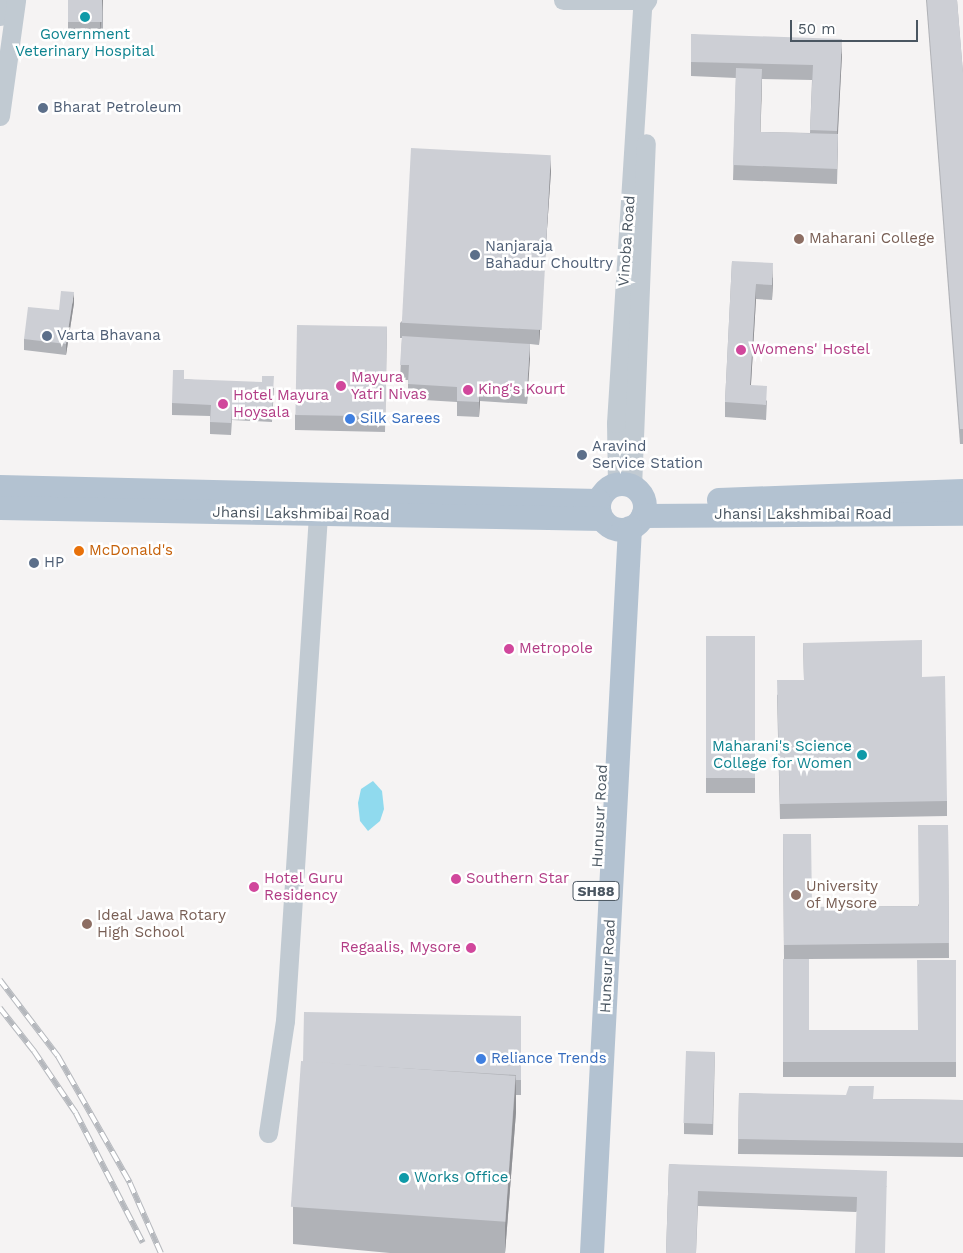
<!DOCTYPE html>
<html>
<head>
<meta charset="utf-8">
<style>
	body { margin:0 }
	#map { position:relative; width:963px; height:1253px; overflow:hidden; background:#f5f3f3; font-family:"Work Sans",sans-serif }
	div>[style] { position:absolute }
	.water>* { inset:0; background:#90daee }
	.minor>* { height:19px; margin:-9.5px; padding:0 9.5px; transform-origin:9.5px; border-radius:9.5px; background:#c1cad2 }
	.major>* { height:24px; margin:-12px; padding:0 12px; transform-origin:12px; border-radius:12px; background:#b3c2d1 }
	.major>.ring { margin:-12px; padding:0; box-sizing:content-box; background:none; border:24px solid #b3c2d1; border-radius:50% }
	.rail>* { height:5.5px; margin-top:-2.75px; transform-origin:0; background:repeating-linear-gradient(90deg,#fff 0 11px,#b5b8bd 0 22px); box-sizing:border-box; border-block:1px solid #b5b8bd }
	.wall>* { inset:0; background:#b0b2b7; transform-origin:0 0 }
	.shaded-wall>* { inset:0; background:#909195 }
	.building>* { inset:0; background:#cdcfd5; transform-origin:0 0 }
	.dots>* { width:14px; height:14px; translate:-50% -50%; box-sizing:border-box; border:2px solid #fff; border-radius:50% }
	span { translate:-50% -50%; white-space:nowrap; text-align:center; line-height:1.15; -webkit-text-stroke:5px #fff; paint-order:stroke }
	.shield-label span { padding:1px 4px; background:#fff; border:1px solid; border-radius:4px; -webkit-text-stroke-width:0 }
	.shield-label { font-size:14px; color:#4a5661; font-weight:700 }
	.culture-label { font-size:15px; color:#0d838f }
	.right { translate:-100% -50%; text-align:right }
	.left { translate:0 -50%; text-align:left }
	.service-label { font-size:15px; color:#4e5e75 }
	.education-label { font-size:15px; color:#785e54 }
	.street-label { font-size:15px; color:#4a5661 }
	.hotel-label { font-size:15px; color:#b23c85 }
	.shop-label { font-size:15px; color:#366cbe }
	.food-label { font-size:15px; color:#c56008 }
	.scale { position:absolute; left:790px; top:20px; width:128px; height:22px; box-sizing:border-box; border:2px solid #4a5661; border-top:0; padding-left:6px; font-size:15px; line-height:18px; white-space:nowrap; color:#4a5661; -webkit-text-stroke:4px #fff; paint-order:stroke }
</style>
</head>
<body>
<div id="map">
	<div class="water">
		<div style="clip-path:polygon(373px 781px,382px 791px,384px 809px,380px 821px,368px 831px,360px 821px,358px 803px,361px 789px)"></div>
	</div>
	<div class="minor">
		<div style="left:563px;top:0;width:75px"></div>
		<div style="left:0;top:16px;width:16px;rotate:-83deg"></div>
		<div style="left:0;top:116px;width:117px;rotate:-82.1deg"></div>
		<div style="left:617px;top:485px;width:62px;rotate:-90.9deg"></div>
		<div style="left:616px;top:423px;width:417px;rotate:-86.4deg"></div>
		<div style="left:642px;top:7px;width:9px;rotate:-54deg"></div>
		<div style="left:632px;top:487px;width:344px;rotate:-87.7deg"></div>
		<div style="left:268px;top:1133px;width:113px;rotate:-81.4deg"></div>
		<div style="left:285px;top:1021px;width:507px;rotate:-86.27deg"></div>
	</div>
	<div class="major">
		<div class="ring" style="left:599px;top:484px;width:22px;height:22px"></div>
		<div style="left:0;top:487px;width:599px;rotate:1.34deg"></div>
		<div style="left:719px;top:500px;width:244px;rotate:-2.1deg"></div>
		<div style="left:0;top:508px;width:602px;rotate:1.05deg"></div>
		<div style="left:643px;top:516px;width:320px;rotate:-0.4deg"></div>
		<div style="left:592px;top:1253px;width:726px;rotate:-87deg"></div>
	</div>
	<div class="rail">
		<div style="left:0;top:980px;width:96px;rotate:52.7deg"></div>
		<div style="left:58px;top:1056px;width:146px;rotate:60.4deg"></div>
		<div style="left:130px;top:1183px;width:77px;rotate:66.1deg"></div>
		<div style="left:0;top:1008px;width:55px;rotate:51.7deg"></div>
		<div style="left:34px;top:1051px;width:75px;rotate:55.9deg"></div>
		<div style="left:76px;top:1113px;width:146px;rotate:62.7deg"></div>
	</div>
	<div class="wall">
		<div style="left:68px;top:0;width:35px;height:33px"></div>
		<div style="clip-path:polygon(926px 0,957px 0,963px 73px,963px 444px,960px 444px)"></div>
		<div style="clip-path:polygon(evenodd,691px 34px,842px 54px,838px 134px,838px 149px,837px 184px,733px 180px,736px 78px,691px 76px,691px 34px,762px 79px,812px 80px,810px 133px,760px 132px,762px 79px)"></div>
		<div style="clip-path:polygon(551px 171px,539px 345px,530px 344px,527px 404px,480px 401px,479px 417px,457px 416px,457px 402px,408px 399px,408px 380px,400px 380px,402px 338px,400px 338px,400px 323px)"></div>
		<div style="clip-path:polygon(732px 261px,773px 278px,772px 300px,756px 299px,751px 385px,767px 401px,766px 420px,725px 417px,725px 402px)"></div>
		<div style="clip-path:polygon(74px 303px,66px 355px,24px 350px,24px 339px,59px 310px)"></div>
		<div style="clip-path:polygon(387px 327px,385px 432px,295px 430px,295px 415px)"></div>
		<div style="clip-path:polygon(184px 379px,274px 388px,272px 422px,232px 420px,231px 435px,210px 434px,210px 416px,172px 415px,172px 403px)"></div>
		<div style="left:706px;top:636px;width:49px;height:157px"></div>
		<div style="clip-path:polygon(803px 643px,922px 677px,947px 801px,947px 816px,780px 819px,777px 695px,804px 680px)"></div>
		<div style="clip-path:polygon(948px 825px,949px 958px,809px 959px,809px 1030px,918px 1030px,956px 960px,956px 1077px,783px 1077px,783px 959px,784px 959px,783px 834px,812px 907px,918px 906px)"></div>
		<div style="clip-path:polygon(521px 1016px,521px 1095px,516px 1095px,516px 1112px,505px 1253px,390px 1253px,293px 1244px,293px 1207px,303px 1062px)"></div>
		<div style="clip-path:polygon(715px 1052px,713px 1135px,684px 1134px,684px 1123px)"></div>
		<div style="clip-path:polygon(739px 1093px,874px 1099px,963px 1100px,963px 1157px,738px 1154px)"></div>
		<div style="clip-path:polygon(669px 1164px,887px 1186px,856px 1212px,698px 1206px,696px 1253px,666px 1253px)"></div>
	</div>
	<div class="shaded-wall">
		<div style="clip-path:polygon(102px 0,103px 0,100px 35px,100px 24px)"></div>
		<div style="clip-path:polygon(842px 39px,842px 54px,837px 146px,837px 131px)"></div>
		<div style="clip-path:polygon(762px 69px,762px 84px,760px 146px,760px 132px)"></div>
		<div style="clip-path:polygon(551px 156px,551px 171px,539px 345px,539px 330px)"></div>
		<div style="clip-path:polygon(773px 263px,773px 278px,772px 300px,772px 285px)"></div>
		<div style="clip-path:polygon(756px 284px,756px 299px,750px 400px,750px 385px)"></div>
		<div style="clip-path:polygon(74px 292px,74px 303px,66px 355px,66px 344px)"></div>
		<div style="clip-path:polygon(530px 344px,530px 359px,527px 404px,527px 389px)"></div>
		<div style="clip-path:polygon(480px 386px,480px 401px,479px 417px,479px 402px)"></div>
		<div style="clip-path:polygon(516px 1075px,516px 1112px,505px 1253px,505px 1227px)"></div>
	</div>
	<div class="building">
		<div style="left:68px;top:0;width:34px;height:22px"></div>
		<div style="clip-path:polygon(927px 0,957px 0,963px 73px,963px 429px,960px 429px)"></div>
		<div style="clip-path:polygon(691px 34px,842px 39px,837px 131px,810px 130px,813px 65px,691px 62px)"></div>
		<div style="clip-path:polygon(736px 68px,762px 69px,760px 132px,838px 134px,837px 169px,733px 165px)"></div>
		<div style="left:411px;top:148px;width:140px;height:175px;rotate:3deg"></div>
		<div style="clip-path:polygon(732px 261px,773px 263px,772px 285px,756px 284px,750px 385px,767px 386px,766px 405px,725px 402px)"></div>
		<div style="clip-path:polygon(61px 291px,74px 292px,66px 344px,24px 339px,28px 307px,59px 310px)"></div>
		<div style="left:297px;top:325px;width:90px;height:90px;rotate:1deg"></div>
		<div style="clip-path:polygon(402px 336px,530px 344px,527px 389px,480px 386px,479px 402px,457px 401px,457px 387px,408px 384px,409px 365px,400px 365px)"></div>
		<div style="clip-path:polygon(173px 370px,184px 370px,184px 379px,262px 382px,262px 376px,274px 376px,272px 410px,232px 409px,231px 423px,210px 422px,211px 405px,172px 403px)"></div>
		<div style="left:706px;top:636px;width:49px;height:142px"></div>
		<div style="clip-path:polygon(922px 640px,922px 677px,945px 676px,947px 801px,780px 804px,777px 680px,804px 680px,803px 643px)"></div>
		<div style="clip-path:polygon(918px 825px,948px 825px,949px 943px,784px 945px,783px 834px,811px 834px,812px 907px,919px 906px)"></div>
		<div style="clip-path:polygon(783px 959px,809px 959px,809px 1030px,918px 1030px,917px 960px,956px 960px,956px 1062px,783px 1062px)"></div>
		<div style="clip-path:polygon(304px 1012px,521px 1016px,521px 1080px,516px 1080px,516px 1075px,303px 1062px)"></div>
		<div style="left:686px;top:1051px;width:29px;height:72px;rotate:2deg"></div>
		<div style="left:301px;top:1061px;width:215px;height:146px;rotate:4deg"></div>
		<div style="clip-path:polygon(849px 1086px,874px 1086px,873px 1099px,963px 1100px,963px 1143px,738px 1139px,739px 1093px,846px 1095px)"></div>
		<div style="clip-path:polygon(669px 1164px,887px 1171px,885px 1253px,855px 1253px,857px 1197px,698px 1191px,696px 1253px,666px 1253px)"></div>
	</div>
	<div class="dots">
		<div style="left:85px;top:17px;background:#0f9aa8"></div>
		<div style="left:43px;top:108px;background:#5c6f8a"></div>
		<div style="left:799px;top:239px;background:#8d6e63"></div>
		<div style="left:475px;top:255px;background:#5c6f8a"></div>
		<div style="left:47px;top:336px;background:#5c6f8a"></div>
		<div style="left:741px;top:350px;background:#d1479c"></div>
		<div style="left:341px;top:386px;background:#d1479c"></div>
		<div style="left:468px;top:390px;background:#d1479c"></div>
		<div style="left:223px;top:404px;background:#d1479c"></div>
		<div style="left:350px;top:419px;background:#3f7fe0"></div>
		<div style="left:582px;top:455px;background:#5c6f8a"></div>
		<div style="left:79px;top:551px;background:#e8710a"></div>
		<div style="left:34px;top:563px;background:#5c6f8a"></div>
		<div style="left:509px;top:649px;background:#d1479c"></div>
		<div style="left:862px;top:755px;background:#0f9aa8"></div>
		<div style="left:456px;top:879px;background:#d1479c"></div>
		<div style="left:254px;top:887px;background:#d1479c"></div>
		<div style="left:796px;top:895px;background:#8d6e63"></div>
		<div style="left:87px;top:924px;background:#8d6e63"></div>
		<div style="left:471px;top:948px;background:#d1479c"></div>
		<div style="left:481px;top:1059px;background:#3f7fe0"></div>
		<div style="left:404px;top:1178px;background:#0f9aa8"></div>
	</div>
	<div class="shield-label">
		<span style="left:596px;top:891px">SH88</span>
	</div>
	<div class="culture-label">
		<span style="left:85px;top:43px">Government<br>Veterinary Hospital</span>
		<span class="right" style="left:852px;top:755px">Maharani's Science<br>College for Women</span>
		<span class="left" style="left:414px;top:1178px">Works Office</span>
	</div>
	<div class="service-label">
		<span class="left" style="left:53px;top:108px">Bharat Petroleum</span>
		<span class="left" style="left:485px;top:255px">Nanjaraja<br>Bahadur Choultry</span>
		<span class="left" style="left:57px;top:336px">Varta Bhavana</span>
		<span class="left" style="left:592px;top:455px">Aravind<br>Service Station</span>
		<span class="left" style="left:44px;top:563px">HP</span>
	</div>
	<div class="education-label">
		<span class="left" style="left:809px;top:239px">Maharani College</span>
		<span class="left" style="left:806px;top:895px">University<br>of Mysore</span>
		<span class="left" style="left:97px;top:924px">Ideal Jawa Rotary<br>High School</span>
	</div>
	<div class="street-label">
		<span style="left:627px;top:241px;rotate:-86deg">Vinoba Road</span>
		<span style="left:301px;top:514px;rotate:1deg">Jhansi Lakshmibai Road</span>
		<span style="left:803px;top:515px">Jhansi Lakshmibai Road</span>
		<span style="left:600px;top:816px;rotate:-87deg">Hunusur Road</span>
		<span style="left:608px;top:966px;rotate:-87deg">Hunsur Road</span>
	</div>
	<div class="hotel-label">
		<span class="left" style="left:751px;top:350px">Womens' Hostel</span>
		<span class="left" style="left:351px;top:386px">Mayura<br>Yatri Nivas</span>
		<span class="left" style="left:478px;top:390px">King's Kourt</span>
		<span class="left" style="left:233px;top:404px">Hotel Mayura<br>Hoysala</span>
		<span class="left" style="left:519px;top:649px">Metropole</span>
		<span class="left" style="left:264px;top:887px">Hotel Guru<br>Residency</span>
		<span class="left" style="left:466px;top:879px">Southern Star</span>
		<span class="right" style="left:461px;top:948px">Regaalis, Mysore</span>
	</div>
	<div class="shop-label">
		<span class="left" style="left:360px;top:419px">Silk Sarees</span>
		<span class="left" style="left:491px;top:1059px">Reliance Trends</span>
	</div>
	<div class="food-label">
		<span class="left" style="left:89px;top:551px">McDonald's</span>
	</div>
	<div class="scale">50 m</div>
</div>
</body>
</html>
